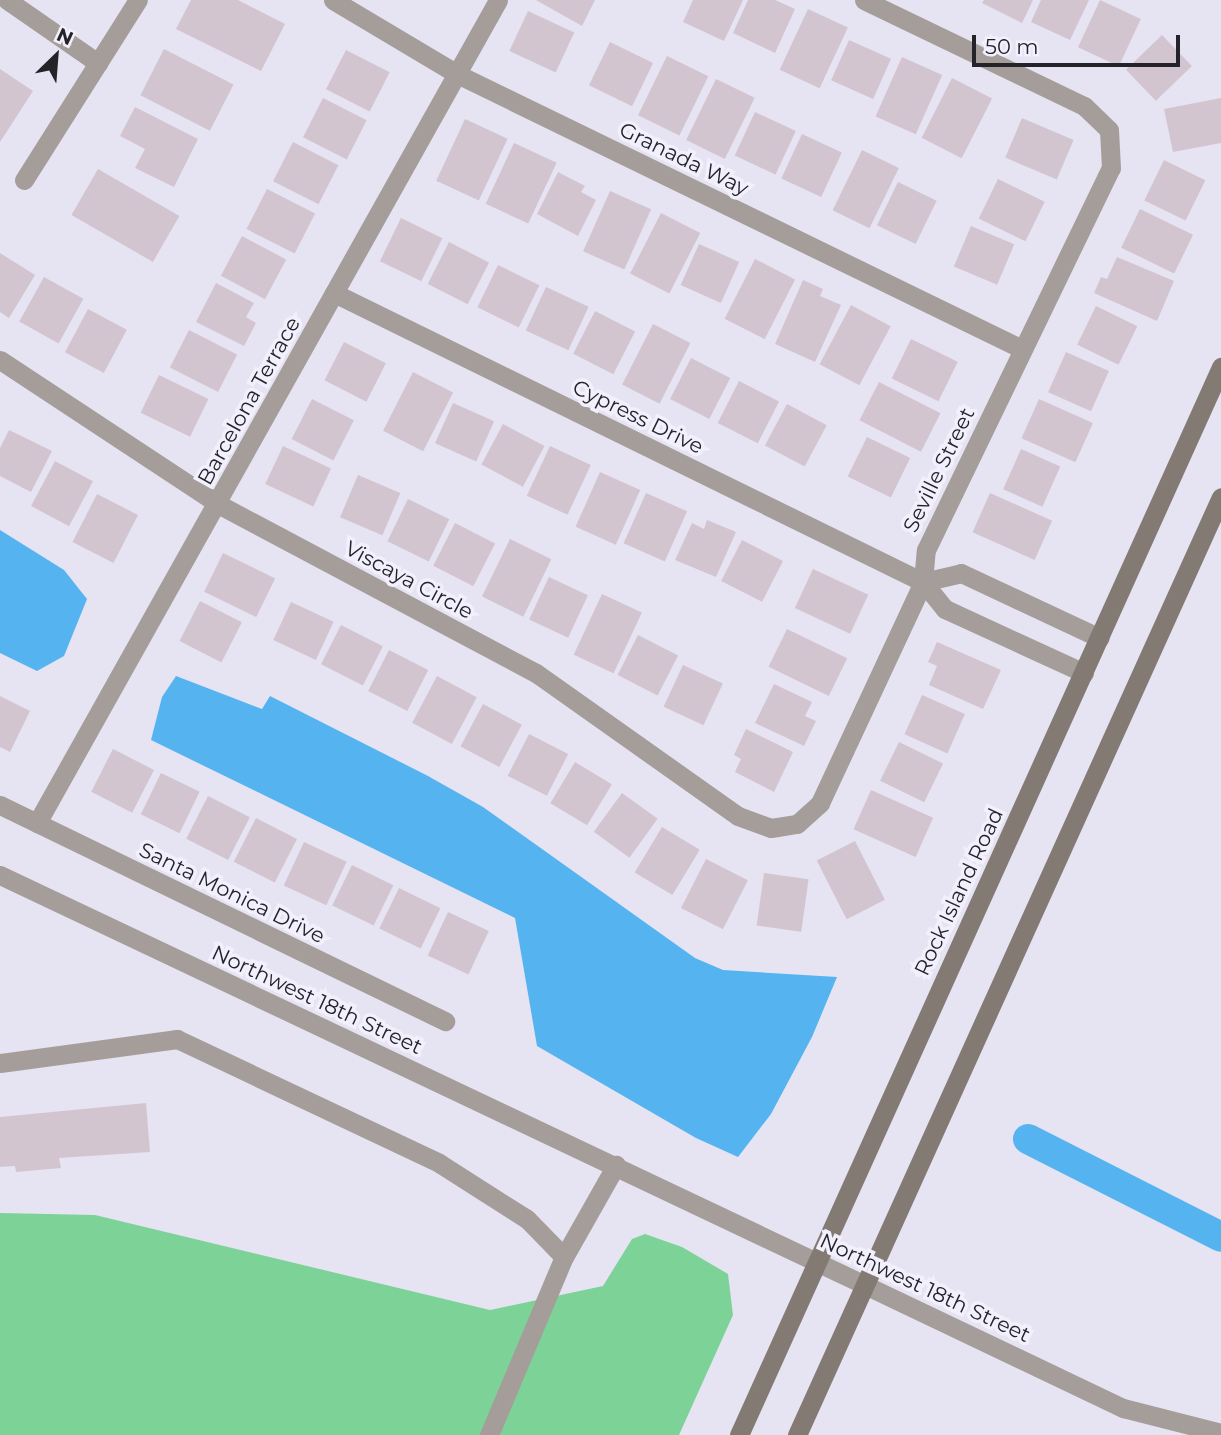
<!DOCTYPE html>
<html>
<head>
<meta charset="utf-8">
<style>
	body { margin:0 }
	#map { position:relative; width:1221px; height:1435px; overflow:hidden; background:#e6e3f3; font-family:Montserrat,sans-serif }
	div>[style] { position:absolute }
	.green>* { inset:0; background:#7dd397 }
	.water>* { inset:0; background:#55b4f0 }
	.canal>* { height:30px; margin:-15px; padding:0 15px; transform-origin:15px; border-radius:15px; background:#55b4f0 }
	.building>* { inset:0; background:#d3c5d0; transform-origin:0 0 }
	.minor>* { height:19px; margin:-9.5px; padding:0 9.5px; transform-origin:9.5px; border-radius:9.5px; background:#a49d99 }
	.tertiary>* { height:19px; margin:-9.5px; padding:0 9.5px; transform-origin:9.5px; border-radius:9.5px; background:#a49d99 }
	.secondary>* { height:19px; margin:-9.5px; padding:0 9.5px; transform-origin:9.5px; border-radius:9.5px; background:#847a74 }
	span { translate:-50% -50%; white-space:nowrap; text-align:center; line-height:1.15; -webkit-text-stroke:7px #f3f0fd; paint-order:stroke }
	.street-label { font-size:21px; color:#242329 }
	.north { position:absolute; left:21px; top:21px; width:70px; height:70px; -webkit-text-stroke:5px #f3f0fd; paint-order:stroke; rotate:25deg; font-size:19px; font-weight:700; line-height:28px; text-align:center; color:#242329 }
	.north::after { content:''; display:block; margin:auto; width:24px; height:32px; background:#242329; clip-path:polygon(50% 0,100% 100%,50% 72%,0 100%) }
	.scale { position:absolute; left:972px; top:35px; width:208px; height:32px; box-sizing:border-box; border:4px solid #242329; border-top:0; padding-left:9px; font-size:21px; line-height:24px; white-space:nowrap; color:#242329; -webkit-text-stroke:5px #f3f0fd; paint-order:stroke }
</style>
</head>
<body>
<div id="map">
	<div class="green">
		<div style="clip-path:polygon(0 1213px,95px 1215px,490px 1310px,603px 1286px,632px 1239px,645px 1234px,682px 1247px,728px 1274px,733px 1315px,679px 1435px,0 1435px)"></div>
	</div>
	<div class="water">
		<div style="clip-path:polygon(0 530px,64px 570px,87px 599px,64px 656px,37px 671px,0 653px)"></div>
		<div style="clip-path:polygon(176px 676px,262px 709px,270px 696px,428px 776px,483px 807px,695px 958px,723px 970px,837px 977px,812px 1037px,771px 1114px,738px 1157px,696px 1138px,537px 1046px,515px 918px,151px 740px,162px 697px)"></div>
	</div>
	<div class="canal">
		<div style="left:1028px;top:1139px;width:216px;rotate:26.9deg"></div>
	</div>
	<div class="building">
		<div style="clip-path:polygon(191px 0,238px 0,285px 24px,261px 71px,176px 29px)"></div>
		<div style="clip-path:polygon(536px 0,595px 0,582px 26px)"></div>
		<div style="clip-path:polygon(693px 0,743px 0,724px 41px,683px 22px)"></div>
		<div style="clip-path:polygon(748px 0,775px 0,795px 9px,775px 53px,733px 33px)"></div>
		<div style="clip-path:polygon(984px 0,1033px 0,1022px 23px,982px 3px)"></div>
		<div style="clip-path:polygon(1041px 0,1089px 0,1070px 40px,1031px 22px)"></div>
		<div style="left:1100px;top:0;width:45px;height:52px;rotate:25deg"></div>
		<div style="left:808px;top:9px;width:44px;height:67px;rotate:25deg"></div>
		<div style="left:528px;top:11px;width:51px;height:44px;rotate:25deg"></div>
		<div style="left:1162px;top:35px;width:43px;height:50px;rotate:46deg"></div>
		<div style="left:849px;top:40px;width:46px;height:44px;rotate:24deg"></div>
		<div style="left:610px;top:42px;width:48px;height:48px;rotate:26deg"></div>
		<div style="left:164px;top:49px;width:78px;height:52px;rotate:27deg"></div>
		<div style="left:346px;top:50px;width:49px;height:44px;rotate:27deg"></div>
		<div style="left:667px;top:56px;width:46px;height:66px;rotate:26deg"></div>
		<div style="left:902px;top:57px;width:44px;height:65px;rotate:24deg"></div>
		<div style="clip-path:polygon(0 69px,33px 91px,0 142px)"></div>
		<div style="left:952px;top:78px;width:45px;height:67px;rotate:27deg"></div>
		<div style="left:716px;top:79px;width:43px;height:68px;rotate:26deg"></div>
		<div style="left:323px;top:98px;width:49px;height:44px;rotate:27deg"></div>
		<div style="clip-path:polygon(1221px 98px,1221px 143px,1173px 152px,1164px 109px)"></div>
		<div style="clip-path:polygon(135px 107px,198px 139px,174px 187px,135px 168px,145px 149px,120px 136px)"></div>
		<div style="left:755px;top:112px;width:45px;height:48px;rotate:25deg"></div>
		<div style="left:1022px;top:118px;width:56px;height:43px;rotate:23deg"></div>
		<div style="left:465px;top:119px;width:47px;height:68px;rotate:25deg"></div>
		<div style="left:802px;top:134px;width:44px;height:49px;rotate:25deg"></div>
		<div style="left:293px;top:142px;width:51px;height:44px;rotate:27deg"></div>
		<div style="left:514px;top:143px;width:47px;height:67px;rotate:25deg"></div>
		<div style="left:862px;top:150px;width:41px;height:67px;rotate:26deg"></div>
		<div style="left:1164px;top:160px;width:46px;height:45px;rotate:26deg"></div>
		<div style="left:98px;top:169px;width:94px;height:53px;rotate:30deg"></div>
		<div style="clip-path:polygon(558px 172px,585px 186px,581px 192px,596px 200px,578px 236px,537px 214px)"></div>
		<div style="left:998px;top:179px;width:52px;height:44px;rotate:26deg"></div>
		<div style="left:898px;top:182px;width:43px;height:48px;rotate:26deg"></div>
		<div style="left:267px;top:189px;width:54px;height:45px;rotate:27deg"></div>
		<div style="left:610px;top:191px;width:45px;height:66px;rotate:24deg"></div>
		<div style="left:1140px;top:209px;width:59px;height:43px;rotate:26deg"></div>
		<div style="left:661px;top:213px;width:44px;height:68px;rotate:27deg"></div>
		<div style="left:401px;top:218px;width:46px;height:48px;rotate:26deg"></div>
		<div style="left:971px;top:226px;width:47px;height:44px;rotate:23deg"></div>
		<div style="left:242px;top:236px;width:50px;height:45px;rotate:28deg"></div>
		<div style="left:449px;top:242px;width:45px;height:47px;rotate:27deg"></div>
		<div style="left:699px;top:244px;width:44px;height:45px;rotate:24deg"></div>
		<div style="clip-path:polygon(0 253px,35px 275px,9px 318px,0 312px)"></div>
		<div style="clip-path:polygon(1117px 257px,1174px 281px,1157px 321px,1094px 293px,1101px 277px,1107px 279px)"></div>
		<div style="left:755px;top:259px;width:45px;height:67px;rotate:27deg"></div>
		<div style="left:498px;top:265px;width:46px;height:47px;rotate:26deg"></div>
		<div style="left:44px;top:277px;width:45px;height:51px;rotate:29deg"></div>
		<div style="clip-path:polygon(803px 280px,823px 289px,820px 296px,841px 305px,815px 362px,775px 344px)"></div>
		<div style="clip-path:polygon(216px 283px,254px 303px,246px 317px,256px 323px,244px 346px,196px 322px)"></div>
		<div style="left:546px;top:287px;width:47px;height:48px;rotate:25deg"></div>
		<div style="left:851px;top:305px;width:45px;height:67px;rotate:28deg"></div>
		<div style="left:1096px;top:306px;width:46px;height:43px;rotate:26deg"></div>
		<div style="left:88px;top:309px;width:44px;height:49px;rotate:28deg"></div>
		<div style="left:595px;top:311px;width:45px;height:48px;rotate:27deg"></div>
		<div style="left:653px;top:324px;width:42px;height:68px;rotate:27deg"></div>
		<div style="left:189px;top:330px;width:54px;height:42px;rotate:27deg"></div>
		<div style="left:911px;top:339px;width:52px;height:44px;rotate:26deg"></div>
		<div style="left:344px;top:342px;width:47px;height:43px;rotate:27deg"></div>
		<div style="left:1066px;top:352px;width:47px;height:44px;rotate:24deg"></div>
		<div style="left:691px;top:358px;width:44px;height:46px;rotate:27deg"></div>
		<div style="left:413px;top:372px;width:45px;height:66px;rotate:27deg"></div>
		<div style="left:159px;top:375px;width:55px;height:42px;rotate:26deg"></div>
		<div style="left:739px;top:381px;width:45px;height:47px;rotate:27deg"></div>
		<div style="left:879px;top:382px;width:69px;height:43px;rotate:27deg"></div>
		<div style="left:312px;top:399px;width:47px;height:45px;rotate:27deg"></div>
		<div style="left:1039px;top:399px;width:59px;height:43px;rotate:24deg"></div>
		<div style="left:453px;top:403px;width:45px;height:44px;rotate:24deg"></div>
		<div style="left:787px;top:404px;width:45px;height:47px;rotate:28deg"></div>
		<div style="left:503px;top:424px;width:47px;height:46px;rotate:28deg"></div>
		<div style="clip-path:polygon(9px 430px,52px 451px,31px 492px,0 476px,0 448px)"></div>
		<div style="left:867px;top:437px;width:48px;height:44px;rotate:26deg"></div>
		<div style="left:283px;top:446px;width:53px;height:42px;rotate:25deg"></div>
		<div style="left:550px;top:446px;width:45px;height:55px;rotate:25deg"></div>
		<div style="left:1021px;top:449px;width:43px;height:44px;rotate:24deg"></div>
		<div style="left:55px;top:461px;width:43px;height:51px;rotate:28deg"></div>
		<div style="left:600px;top:472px;width:44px;height:60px;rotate:24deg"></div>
		<div style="left:358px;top:475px;width:46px;height:46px;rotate:23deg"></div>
		<div style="left:646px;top:493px;width:45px;height:55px;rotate:24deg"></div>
		<div style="left:990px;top:493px;width:68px;height:43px;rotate:24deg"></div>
		<div style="left:97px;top:494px;width:46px;height:54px;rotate:27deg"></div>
		<div style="left:408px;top:499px;width:46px;height:47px;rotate:26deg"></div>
		<div style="clip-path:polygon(707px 520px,736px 532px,716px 577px,675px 560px,692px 523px,704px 529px)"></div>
		<div style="left:455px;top:523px;width:45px;height:48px;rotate:27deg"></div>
		<div style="left:510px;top:539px;width:46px;height:64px;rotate:26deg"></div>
		<div style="left:742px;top:540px;width:46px;height:46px;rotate:27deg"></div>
		<div style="left:223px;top:553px;width:58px;height:43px;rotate:26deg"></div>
		<div style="left:813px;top:569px;width:61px;height:43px;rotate:25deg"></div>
		<div style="left:549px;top:577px;width:43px;height:47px;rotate:25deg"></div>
		<div style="left:602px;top:594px;width:44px;height:67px;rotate:25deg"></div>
		<div style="left:200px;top:601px;width:47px;height:45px;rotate:27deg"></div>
		<div style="left:291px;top:602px;width:47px;height:42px;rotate:25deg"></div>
		<div style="left:341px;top:625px;width:47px;height:44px;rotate:27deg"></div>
		<div style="left:787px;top:629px;width:67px;height:42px;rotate:26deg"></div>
		<div style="left:638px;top:635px;width:45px;height:45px;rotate:27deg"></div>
		<div style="clip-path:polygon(937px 642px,1001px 670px,983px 709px,929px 685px,937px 666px,928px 662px)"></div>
		<div style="left:389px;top:650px;width:44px;height:46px;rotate:27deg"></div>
		<div style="left:683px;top:665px;width:44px;height:46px;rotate:25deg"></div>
		<div style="left:437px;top:676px;width:45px;height:53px;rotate:28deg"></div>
		<div style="clip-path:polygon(774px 684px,812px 702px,805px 716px,816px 721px,804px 746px,755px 723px)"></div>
		<div style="left:922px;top:695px;width:47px;height:43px;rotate:24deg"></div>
		<div style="clip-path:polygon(0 696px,30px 711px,10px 752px,0 747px)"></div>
		<div style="left:483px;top:704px;width:44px;height:48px;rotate:28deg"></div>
		<div style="clip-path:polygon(746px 729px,793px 752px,774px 792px,735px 772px,741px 759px,734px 755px)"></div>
		<div style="left:529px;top:734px;width:44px;height:47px;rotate:27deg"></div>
		<div style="left:899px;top:742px;width:49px;height:43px;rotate:26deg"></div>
		<div style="left:113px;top:749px;width:46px;height:48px;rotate:27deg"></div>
		<div style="left:575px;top:762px;width:43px;height:48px;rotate:31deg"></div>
		<div style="left:161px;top:773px;width:43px;height:46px;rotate:26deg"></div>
		<div style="left:871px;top:790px;width:68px;height:43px;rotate:24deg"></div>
		<div style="left:622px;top:793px;width:44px;height:48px;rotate:36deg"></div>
		<div style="left:208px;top:796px;width:47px;height:48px;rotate:27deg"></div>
		<div style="left:256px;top:818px;width:46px;height:49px;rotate:27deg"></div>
		<div style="left:662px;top:827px;width:44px;height:53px;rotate:31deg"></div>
		<div style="left:855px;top:841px;width:66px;height:43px;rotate:63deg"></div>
		<div style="left:304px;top:842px;width:47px;height:48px;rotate:25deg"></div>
		<div style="left:706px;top:859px;width:47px;height:55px;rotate:27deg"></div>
		<div style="left:352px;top:865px;width:46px;height:45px;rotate:26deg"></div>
		<div style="left:764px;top:873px;width:45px;height:53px;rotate:8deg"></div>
		<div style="left:399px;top:888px;width:46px;height:45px;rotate:26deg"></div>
		<div style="left:448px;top:912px;width:45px;height:48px;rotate:25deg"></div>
		<div style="clip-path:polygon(146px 1103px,150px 1152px,59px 1158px,61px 1168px,16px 1172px,15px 1166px,0 1167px,0 1117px)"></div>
	</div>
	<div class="minor">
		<div style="left:7px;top:0;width:111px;rotate:34.7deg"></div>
		<div style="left:333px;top:0;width:144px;rotate:30.8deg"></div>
		<div style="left:457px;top:74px;width:628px;rotate:25.95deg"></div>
		<div style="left:24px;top:180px;width:213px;rotate:-57.7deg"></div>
		<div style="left:334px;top:293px;width:656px;rotate:26.14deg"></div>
		<div style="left:923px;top:582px;width:35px;rotate:51deg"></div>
		<div style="left:945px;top:609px;width:153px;rotate:24.7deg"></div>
		<div style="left:0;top:360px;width:261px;rotate:33.4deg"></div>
		<div style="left:218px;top:504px;width:360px;rotate:28deg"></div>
		<div style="left:536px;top:673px;width:247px;rotate:35.3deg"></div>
		<div style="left:738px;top:816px;width:35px;rotate:20deg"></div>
		<div style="left:771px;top:828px;width:26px;rotate:-9deg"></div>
		<div style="left:797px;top:824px;width:31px;rotate:-42deg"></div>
		<div style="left:820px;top:803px;width:244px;rotate:-65deg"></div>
		<div style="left:923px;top:582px;width:32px;rotate:-85deg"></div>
		<div style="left:926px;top:550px;width:424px;rotate:-64.2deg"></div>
		<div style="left:1111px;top:168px;width:38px;rotate:-93deg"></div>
		<div style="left:1109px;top:130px;width:35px;rotate:-136deg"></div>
		<div style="left:1084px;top:106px;width:244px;rotate:-154.3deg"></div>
		<div style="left:923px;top:582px;width:39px;rotate:-13deg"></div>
		<div style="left:961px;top:573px;width:153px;rotate:25.1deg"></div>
		<div style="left:0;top:805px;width:495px;rotate:25.9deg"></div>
		<div style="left:37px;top:823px;width:943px;rotate:-60.74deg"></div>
		<div style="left:0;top:1063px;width:179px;rotate:-7.7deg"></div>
		<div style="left:177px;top:1039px;width:290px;rotate:25.3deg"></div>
		<div style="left:439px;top:1163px;width:104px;rotate:32.5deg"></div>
		<div style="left:527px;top:1219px;width:53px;rotate:45.8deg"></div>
		<div style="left:867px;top:1286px;width:284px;rotate:25.5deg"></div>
		<div style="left:1123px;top:1408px;width:101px;rotate:14.3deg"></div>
		<div style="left:489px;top:1435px;width:193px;rotate:-67.2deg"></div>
		<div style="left:564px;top:1257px;width:106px;rotate:-60.5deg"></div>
	</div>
	<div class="tertiary">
		<div style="left:0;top:875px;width:959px;rotate:25.36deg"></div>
	</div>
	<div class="secondary">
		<div style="left:739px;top:1435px;width:1172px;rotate:-65.71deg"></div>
		<div style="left:797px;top:1435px;width:1029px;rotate:-65.68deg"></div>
	</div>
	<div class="street-label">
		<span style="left:684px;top:159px;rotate:26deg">Granada Way</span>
		<span style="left:249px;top:401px;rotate:-61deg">Barcelona Terrace</span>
		<span style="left:638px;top:417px;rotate:26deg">Cypress Drive</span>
		<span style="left:939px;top:470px;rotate:-64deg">Seville Street</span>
		<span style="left:409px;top:580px;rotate:28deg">Viscaya Circle</span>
		<span style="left:959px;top:892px;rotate:-65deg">Rock Island Road</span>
		<span style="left:232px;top:893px;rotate:26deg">Santa Monica Drive</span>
		<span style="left:317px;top:1000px;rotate:25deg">Northwest 18th Street</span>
		<span style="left:925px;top:1288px;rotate:25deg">Northwest 18th Street</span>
	</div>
	<div class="north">N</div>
	<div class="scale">50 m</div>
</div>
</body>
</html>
